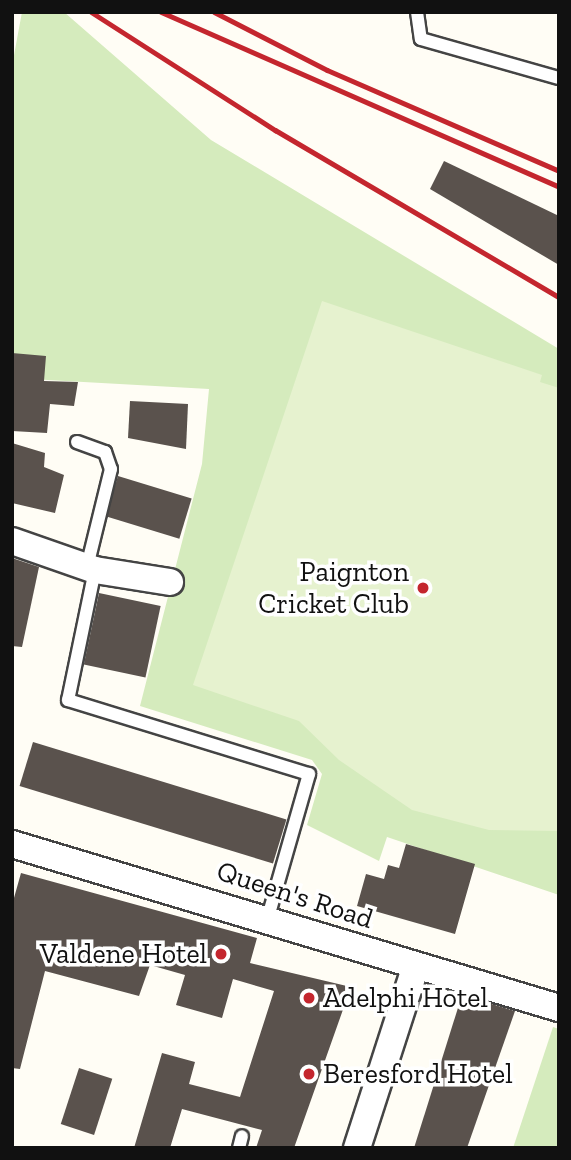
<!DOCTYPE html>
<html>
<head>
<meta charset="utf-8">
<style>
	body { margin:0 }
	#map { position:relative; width:571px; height:1160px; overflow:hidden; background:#fffdf5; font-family:"Zilla Slab",serif }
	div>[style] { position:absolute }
	.green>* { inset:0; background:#d5ebbd }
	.pitch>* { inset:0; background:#e6f2cf }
	.building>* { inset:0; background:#5a524d; transform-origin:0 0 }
	.roads { filter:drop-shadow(2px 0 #444) drop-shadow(-2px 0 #444) drop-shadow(0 2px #444) drop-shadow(0 -2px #444) }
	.service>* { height:12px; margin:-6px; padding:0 6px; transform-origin:6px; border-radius:6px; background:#fff }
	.minor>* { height:26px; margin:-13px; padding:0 13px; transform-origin:13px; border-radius:13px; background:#fff }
	.rail>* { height:5px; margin:-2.5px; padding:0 2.5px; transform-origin:2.5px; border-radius:2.5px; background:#c4262e }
	.dots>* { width:19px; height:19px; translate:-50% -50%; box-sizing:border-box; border:4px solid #fff; border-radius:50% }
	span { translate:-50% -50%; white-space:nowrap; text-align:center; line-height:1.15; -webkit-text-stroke:7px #fff; paint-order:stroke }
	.poi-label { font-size:28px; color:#111 }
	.right { translate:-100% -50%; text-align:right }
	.left { translate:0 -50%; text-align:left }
	.street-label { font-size:28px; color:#111 }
	.frame { position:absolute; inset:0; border:14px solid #111; pointer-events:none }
</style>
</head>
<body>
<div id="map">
	<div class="green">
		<div style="clip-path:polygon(22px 12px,64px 12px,211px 140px,559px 349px,559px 895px,387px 837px,379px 861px,307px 825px,322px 774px,312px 760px,140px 706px,202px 464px,209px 389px,12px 378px,12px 66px)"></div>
		<div style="clip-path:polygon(553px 1027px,559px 1029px,559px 1148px,513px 1148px)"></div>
	</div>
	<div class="pitch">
		<div style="clip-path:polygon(322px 301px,542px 375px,540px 382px,559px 388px,559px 831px,489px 830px,412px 810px,339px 760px,299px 721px,193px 685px)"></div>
	</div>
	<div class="building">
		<div style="clip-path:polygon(444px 161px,559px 216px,559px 265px,430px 189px)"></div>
		<div style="clip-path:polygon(12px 353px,46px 356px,44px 381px,78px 382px,74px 406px,50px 404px,47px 433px,12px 431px)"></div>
		<div style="clip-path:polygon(130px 401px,188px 404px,186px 449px,128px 438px)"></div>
		<div style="clip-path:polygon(12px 443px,45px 453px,44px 467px,64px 475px,55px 513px,12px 503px)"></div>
		<div style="left:118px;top:476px;width:77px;height:42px;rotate:17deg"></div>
		<div style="clip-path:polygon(12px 558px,39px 567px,22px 647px,12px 646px)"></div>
		<div style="left:99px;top:593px;width:63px;height:73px;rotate:12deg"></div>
		<div style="left:33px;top:742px;width:265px;height:46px;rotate:17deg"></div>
		<div style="clip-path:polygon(406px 844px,475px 864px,455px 934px,357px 906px,366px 874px,384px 879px,388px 865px,399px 868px)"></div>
		<div style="clip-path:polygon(21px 873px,257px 938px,250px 963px,351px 987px,294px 1148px,256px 1148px,262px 1130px,182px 1109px,170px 1148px,134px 1148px,162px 1053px,195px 1062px,189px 1084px,240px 1097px,274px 991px,233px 979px,222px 1018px,176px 1005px,185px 975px,150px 965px,139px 996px,45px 971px,20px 1069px,12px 1068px,12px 905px)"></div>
		<div style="clip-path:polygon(462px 995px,515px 1011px,467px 1148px,414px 1148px)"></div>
		<div style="left:79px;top:1068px;width:35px;height:59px;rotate:18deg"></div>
	</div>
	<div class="roads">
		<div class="service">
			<div style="left:417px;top:12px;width:27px;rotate:82deg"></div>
			<div style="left:421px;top:39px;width:143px;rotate:15.8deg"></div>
			<div style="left:77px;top:442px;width:30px;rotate:20deg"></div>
			<div style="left:105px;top:452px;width:18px;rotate:71deg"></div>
			<div style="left:111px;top:469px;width:101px;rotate:103.8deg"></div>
			<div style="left:95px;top:570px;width:133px;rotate:101.7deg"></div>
			<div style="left:68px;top:700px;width:252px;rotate:17.1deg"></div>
			<div style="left:309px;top:774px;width:149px;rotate:106deg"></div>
			<div style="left:239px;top:1148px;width:12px;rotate:-76deg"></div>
		</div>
		<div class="minor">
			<div style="left:12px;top:541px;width:88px;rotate:19.3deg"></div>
			<div style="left:95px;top:570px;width:76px;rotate:9.1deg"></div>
			<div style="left:12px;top:844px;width:571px;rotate:16.69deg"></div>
			<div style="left:357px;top:1148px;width:189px;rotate:-72.1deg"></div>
		</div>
	</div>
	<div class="rail">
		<div style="left:91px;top:12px;width:219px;rotate:32.7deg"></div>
		<div style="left:275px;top:130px;width:329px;rotate:30.5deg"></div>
		<div style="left:161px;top:12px;width:435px;rotate:23.7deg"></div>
		<div style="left:214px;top:12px;width:127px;rotate:27.2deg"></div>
		<div style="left:327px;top:70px;width:253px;rotate:23.5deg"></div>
	</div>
	<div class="dots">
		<div style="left:423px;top:588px;background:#c4262e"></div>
		<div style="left:221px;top:954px;background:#c4262e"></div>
		<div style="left:309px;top:998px;background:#c4262e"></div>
		<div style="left:309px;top:1074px;background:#c4262e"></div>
	</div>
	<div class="poi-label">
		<span class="right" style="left:409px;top:588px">Paignton<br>Cricket Club</span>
		<span class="right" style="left:207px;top:954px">Valdene Hotel</span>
		<span class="left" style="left:323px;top:998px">Adelphi Hotel</span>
		<span class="left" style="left:323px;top:1074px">Beresford Hotel</span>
	</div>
	<div class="street-label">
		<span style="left:295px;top:895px;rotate:18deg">Queen's Road</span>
	</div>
	<div class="frame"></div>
</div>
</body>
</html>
